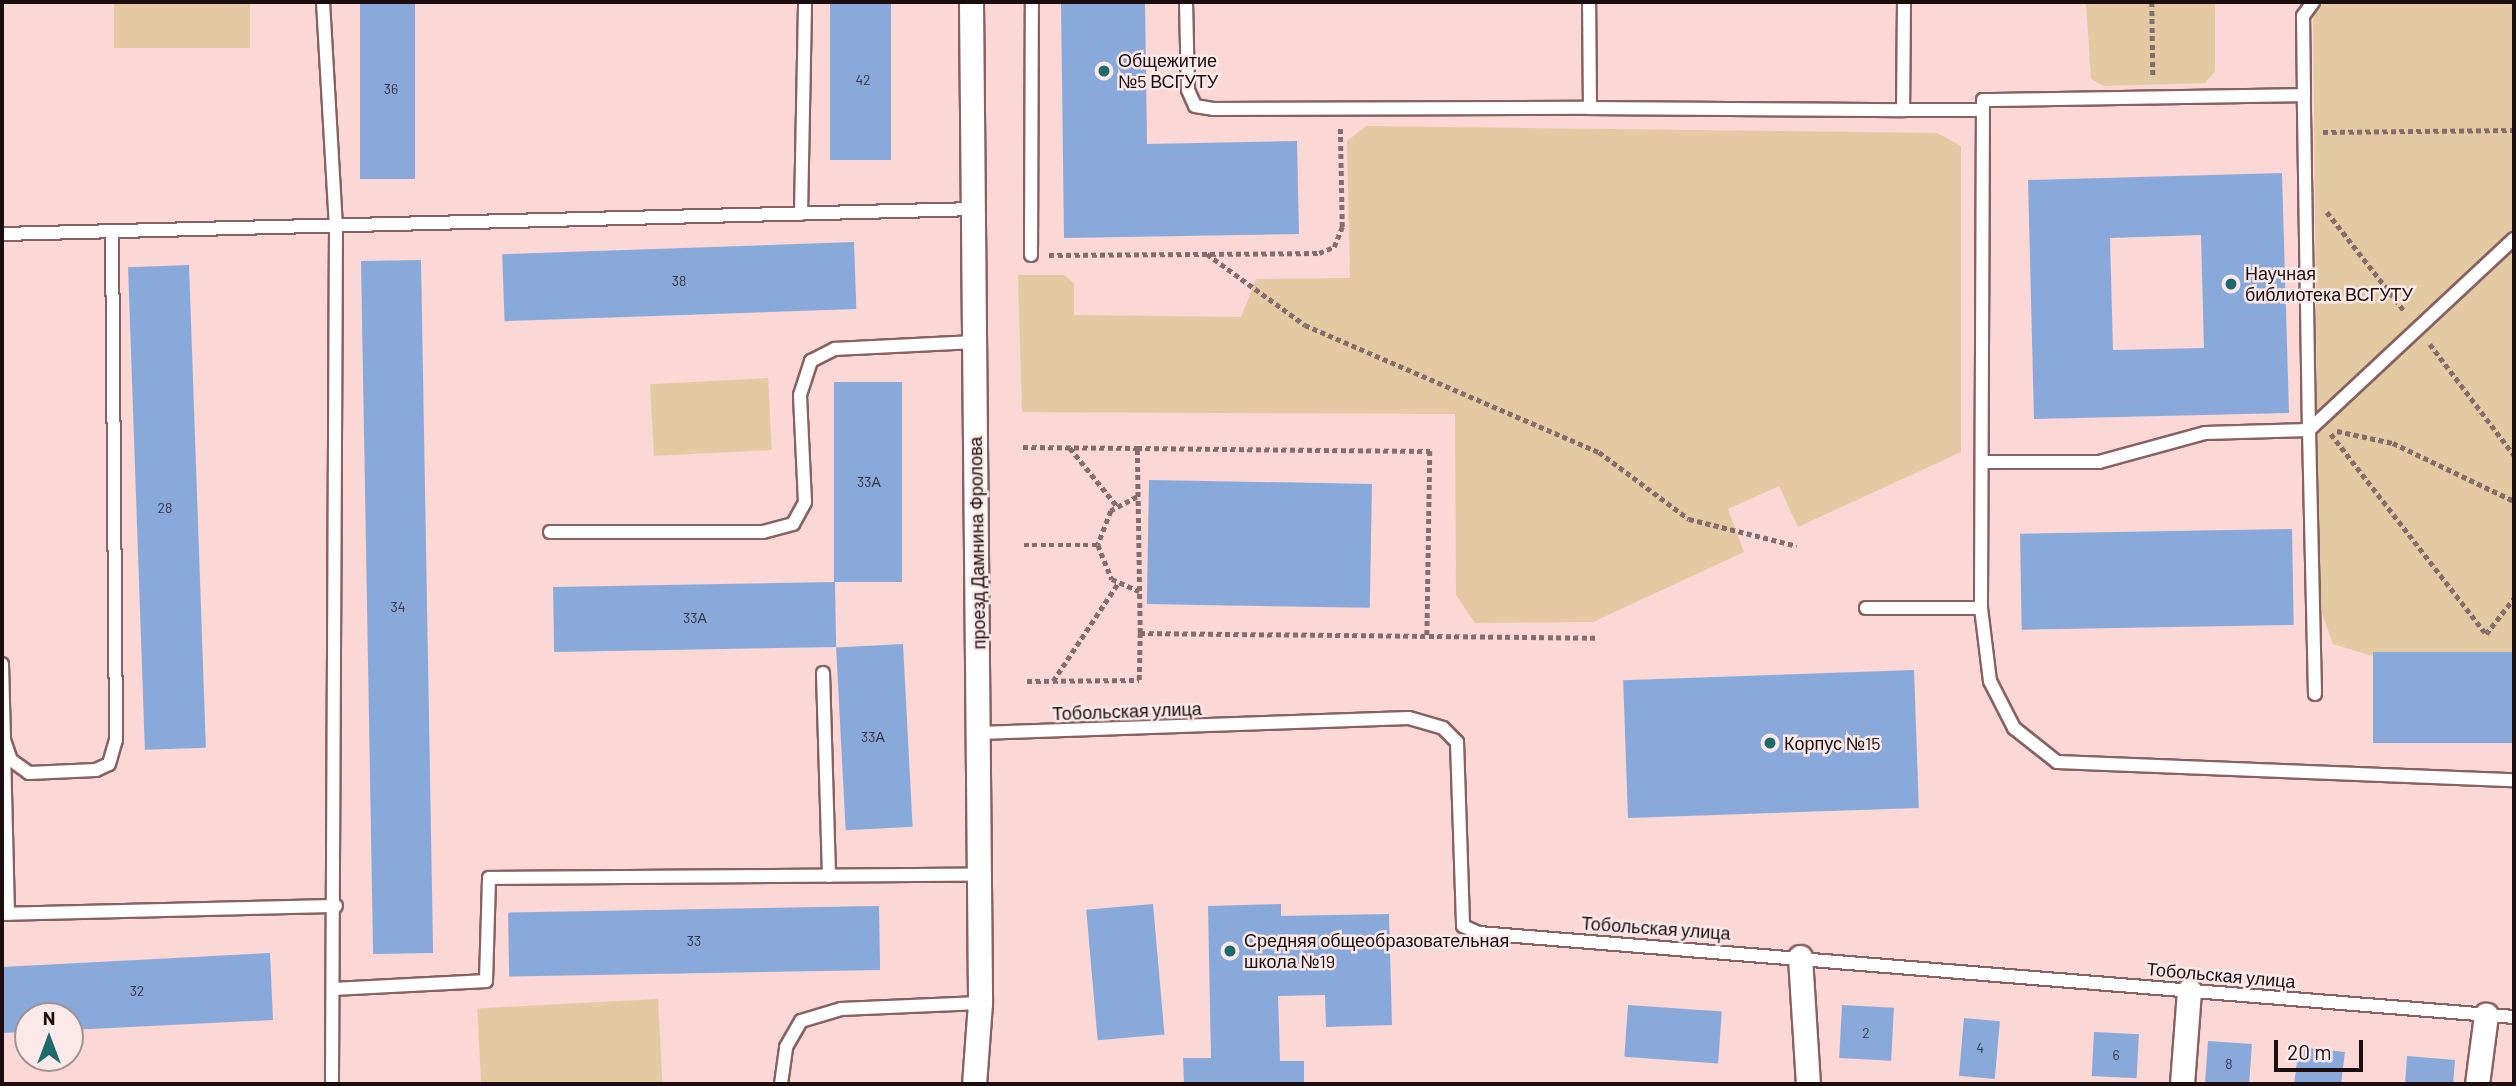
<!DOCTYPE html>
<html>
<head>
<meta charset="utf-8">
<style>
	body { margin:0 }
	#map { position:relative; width:2516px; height:1086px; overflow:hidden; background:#fbd7d6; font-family:Barlow,sans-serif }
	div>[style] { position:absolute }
	.green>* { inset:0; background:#e3caa3; transform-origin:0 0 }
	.building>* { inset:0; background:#88a9da; transform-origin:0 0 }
	.path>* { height:4.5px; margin-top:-2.25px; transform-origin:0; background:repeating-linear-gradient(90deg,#866d6d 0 5px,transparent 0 8.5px) }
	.roads { filter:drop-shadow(2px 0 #886262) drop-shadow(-2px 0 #886262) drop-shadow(0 2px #886262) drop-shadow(0 -2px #886262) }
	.lane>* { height:12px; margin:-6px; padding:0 6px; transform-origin:6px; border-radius:6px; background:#fff }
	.street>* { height:23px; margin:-11.5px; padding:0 11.5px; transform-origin:11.5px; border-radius:11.5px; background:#fff }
	.dots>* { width:19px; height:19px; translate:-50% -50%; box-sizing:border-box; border:4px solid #fbe9e9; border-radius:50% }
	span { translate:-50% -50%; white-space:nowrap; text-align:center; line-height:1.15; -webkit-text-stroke:5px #fbe9e9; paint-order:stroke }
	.number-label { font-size:14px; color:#373441 }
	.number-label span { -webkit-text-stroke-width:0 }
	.poi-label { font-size:18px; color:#1c0d0e }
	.left { translate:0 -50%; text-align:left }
	.street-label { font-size:18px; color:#1c0d0e }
	.frame { position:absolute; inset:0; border:4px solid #1c0d0e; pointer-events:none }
	.north { position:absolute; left:14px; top:1002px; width:70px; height:70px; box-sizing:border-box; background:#fbe9e9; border:2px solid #a29191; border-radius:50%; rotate:0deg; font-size:19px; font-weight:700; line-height:28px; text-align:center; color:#1c0d0e }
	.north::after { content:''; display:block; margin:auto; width:24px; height:32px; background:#1d6a6c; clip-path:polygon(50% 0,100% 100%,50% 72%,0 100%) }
	.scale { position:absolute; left:2274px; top:1040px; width:89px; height:32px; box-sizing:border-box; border:4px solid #1c0d0e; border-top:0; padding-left:9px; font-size:21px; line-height:24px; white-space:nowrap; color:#1c0d0e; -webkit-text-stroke:5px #fbe9e9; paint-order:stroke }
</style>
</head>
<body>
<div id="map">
	<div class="green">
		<div style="left:114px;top:2px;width:136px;height:46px"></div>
		<div style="clip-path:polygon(2086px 2px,2215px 2px,2215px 71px,2205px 83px,2104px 86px,2091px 79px)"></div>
		<div style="clip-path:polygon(2313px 2px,2514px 2px,2514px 652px,2373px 656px,2333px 644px,2319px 605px)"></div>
		<div style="clip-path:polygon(1366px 126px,1937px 133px,1961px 146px,1961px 452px,1798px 527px,1779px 486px,1728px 509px,1744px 552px,1593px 622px,1475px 623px,1456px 595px,1455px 414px,1022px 412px,1018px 275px,1064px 275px,1074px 283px,1074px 315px,1241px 317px,1256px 279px,1350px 278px,1347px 141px)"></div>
		<div style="left:768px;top:378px;width:72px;height:118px;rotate:87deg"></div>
		<div style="left:658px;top:999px;width:85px;height:181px;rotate:87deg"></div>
	</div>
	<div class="building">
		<div style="left:360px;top:2px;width:55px;height:177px"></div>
		<div style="left:830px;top:2px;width:61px;height:158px"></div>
		<div style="clip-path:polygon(1061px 2px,1145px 2px,1147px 144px,1297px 141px,1299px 234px,1064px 238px)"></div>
		<div style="clip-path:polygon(evenodd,2282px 173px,2289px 413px,2034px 419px,2028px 180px,2282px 173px,2201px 235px,2204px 348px,2113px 350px,2110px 238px,2201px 235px)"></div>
		<div style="left:854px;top:242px;width:67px;height:352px;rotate:88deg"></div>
		<div style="left:421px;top:260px;width:693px;height:60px;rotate:89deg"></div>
		<div style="left:189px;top:265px;width:483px;height:61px;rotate:88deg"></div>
		<div style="left:834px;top:382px;width:68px;height:200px"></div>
		<div style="left:1149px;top:480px;width:223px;height:124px;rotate:1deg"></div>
		<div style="left:2292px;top:529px;width:96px;height:272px;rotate:89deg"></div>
		<div style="left:835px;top:582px;width:65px;height:282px;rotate:89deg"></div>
		<div style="left:903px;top:644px;width:183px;height:67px;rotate:87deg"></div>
		<div style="left:2514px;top:652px;width:91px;height:141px;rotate:90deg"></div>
		<div style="left:1914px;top:670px;width:138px;height:291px;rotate:88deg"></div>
		<div style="left:1153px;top:904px;width:131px;height:67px;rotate:85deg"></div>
		<div style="clip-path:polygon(1281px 904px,1281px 916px,1389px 914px,1392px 1025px,1326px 1027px,1325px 995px,1278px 996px,1280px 1061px,1304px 1061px,1304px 1084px,1184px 1084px,1183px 1058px,1211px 1058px,1208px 906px)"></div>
		<div style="left:879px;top:906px;width:64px;height:371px;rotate:89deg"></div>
		<div style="clip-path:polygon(270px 953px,273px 1020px,70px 1030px,70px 1016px,28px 1016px,28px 1032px,2px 1033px,2px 967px)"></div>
		<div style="left:1628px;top:1005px;width:94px;height:52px;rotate:4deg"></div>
		<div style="left:1842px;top:1005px;width:52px;height:53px;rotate:3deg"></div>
		<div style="left:1964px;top:1018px;width:36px;height:58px;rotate:5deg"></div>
		<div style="left:2094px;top:1032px;width:45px;height:44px;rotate:3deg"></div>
		<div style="left:2208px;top:1041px;width:44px;height:43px;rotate:4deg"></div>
		<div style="clip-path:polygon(2299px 1047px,2345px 1052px,2341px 1084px,2294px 1084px)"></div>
		<div style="clip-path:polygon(2407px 1056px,2455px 1060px,2453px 1084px,2405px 1084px)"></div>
	</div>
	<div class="path">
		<div style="left:2152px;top:2px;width:76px;rotate:89.2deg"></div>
		<div style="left:2323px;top:132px;width:191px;rotate:-0.6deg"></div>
		<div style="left:2327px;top:212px;width:127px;rotate:52deg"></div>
		<div style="left:1207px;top:254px;width:121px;rotate:35.9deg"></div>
		<div style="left:1305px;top:325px;width:320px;rotate:23.4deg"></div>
		<div style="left:1599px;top:452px;width:112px;rotate:36.7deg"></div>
		<div style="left:1689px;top:519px;width:111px;rotate:14deg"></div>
		<div style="left:1049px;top:255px;width:270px;rotate:-0.4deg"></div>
		<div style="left:1319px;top:253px;width:16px;rotate:-22deg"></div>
		<div style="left:1334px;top:247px;width:22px;rotate:-68deg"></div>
		<div style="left:1342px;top:227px;width:100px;rotate:-91.1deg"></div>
		<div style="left:2430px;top:344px;width:139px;rotate:52.9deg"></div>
		<div style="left:2337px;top:431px;width:57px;rotate:12.1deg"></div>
		<div style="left:2393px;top:443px;width:134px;rotate:25.6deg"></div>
		<div style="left:2331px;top:434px;width:253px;rotate:52.2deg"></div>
		<div style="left:2486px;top:634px;width:46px;rotate:-52.1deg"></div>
		<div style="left:1023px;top:447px;width:114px;rotate:0.5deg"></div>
		<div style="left:1070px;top:448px;width:75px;rotate:51deg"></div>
		<div style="left:1137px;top:497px;width:30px;rotate:152deg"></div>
		<div style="left:1111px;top:511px;width:36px;rotate:111deg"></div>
		<div style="left:1098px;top:545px;width:37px;rotate:68deg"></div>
		<div style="left:1112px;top:579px;width:30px;rotate:24deg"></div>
		<div style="left:1024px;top:545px;width:74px"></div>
		<div style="left:1140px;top:633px;width:185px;rotate:-90.9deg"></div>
		<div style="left:1137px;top:448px;width:293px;rotate:0.6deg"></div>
		<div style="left:1430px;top:451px;width:185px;rotate:90.9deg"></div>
		<div style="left:1027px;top:681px;width:112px;rotate:-0.5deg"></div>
		<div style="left:1139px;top:680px;width:47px;rotate:-88.8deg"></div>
		<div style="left:1140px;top:633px;width:455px;rotate:0.6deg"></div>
		<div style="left:1053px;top:681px;width:118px;rotate:-56.4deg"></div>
	</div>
	<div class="roads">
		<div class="lane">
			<div style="left:323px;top:2px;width:226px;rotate:86.7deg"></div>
			<div style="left:336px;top:228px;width:856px;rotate:90.27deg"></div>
			<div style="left:1186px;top:2px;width:88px;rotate:88.7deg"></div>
			<div style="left:1188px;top:90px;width:17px;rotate:66deg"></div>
			<div style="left:1195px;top:106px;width:18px;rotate:9deg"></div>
			<div style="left:1213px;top:109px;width:377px;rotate:-0.2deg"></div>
			<div style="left:1590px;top:108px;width:106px;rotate:-90.5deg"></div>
			<div style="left:1904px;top:2px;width:108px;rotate:90.5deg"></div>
			<div style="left:1903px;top:110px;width:76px"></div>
			<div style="left:2304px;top:95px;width:79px;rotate:-90.7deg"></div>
			<div style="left:2303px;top:16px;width:17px;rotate:-54deg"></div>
			<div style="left:1590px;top:108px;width:313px;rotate:0.4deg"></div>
			<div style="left:801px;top:214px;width:212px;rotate:-88.9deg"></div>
			<div style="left:2px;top:234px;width:972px;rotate:-1.47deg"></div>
			<div style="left:1031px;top:255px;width:253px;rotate:-89.8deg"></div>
			<div style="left:1984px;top:462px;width:115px"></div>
			<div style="left:2099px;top:462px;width:110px;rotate:-15.3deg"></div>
			<div style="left:2205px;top:433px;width:104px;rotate:-1.7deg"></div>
			<div style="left:2309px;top:430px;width:335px;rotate:-90.9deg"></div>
			<div style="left:2304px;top:95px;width:321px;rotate:179.1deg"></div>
			<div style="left:1983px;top:100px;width:508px;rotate:90.23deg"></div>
			<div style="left:1981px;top:608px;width:74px;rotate:83deg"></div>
			<div style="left:1990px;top:681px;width:53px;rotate:62.9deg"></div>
			<div style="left:2014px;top:728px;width:55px;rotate:38.3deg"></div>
			<div style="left:2057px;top:762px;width:457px;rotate:2.3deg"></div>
			<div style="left:550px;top:532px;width:213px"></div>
			<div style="left:763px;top:532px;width:31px;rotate:-15deg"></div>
			<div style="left:793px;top:524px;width:25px;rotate:-61deg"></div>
			<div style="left:805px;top:502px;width:107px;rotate:-92.7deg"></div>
			<div style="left:800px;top:395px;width:36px;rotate:-72deg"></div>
			<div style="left:811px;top:361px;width:27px;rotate:-27deg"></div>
			<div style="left:835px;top:349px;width:139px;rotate:-2.9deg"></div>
			<div style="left:1866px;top:608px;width:115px"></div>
			<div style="left:2px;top:664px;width:76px;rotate:88.5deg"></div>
			<div style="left:4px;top:740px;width:21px;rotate:71deg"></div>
			<div style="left:11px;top:760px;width:22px;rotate:36deg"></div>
			<div style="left:29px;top:773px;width:67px;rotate:-2.6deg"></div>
			<div style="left:96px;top:770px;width:14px;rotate:-25deg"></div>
			<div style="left:109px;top:764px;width:25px;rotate:-74deg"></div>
			<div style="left:116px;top:740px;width:508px;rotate:-90.45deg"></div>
			<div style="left:823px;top:673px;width:203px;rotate:88.3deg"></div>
			<div style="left:2315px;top:694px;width:264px;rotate:-91.3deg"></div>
			<div style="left:2309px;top:430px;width:280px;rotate:-43deg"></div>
			<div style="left:979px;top:733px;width:430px;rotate:-2deg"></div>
			<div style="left:1409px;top:718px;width:35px;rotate:16deg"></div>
			<div style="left:1443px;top:728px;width:20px;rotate:45deg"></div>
			<div style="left:1457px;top:742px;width:184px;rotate:88.1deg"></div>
			<div style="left:1463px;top:926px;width:17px;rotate:24deg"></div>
			<div style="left:1479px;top:933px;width:1038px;rotate:4.64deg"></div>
			<div style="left:4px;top:751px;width:163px;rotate:88.6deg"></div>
			<div style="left:2px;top:914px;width:334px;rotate:-1.4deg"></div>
			<div style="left:334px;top:989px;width:152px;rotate:-3deg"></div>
			<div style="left:486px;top:981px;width:103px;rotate:-88.3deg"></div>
			<div style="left:489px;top:878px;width:491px;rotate:-0.4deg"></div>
			<div style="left:781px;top:1084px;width:37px;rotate:-82deg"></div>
			<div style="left:786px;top:1047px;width:30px;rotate:-60deg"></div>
			<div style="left:801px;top:1021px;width:42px;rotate:-16.7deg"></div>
			<div style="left:841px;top:1009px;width:139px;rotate:-2.5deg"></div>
		</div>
		<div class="street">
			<div style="left:971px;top:2px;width:1001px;rotate:89.48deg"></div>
			<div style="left:980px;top:1003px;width:81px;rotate:94.2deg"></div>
			<div style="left:1800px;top:957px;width:127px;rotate:86.4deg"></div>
			<div style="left:2182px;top:1084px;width:94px;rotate:-85.7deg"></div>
			<div style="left:2477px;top:1084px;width:70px;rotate:-82.6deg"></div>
		</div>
	</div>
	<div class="dots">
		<div style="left:1104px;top:71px;background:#1d6a6c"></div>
		<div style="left:2231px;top:284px;background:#1d6a6c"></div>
		<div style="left:1770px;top:743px;background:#1d6a6c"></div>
		<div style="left:1230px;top:951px;background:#1d6a6c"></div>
	</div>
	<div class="number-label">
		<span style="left:863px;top:80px">42</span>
		<span style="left:391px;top:89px">36</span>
		<span style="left:679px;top:281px">38</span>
		<span style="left:869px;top:482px">33А</span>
		<span style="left:165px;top:508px">28</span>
		<span style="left:398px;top:607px">34</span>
		<span style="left:695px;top:618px">33А</span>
		<span style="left:873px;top:737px">33А</span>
		<span style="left:694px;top:941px">33</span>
		<span style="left:137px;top:991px">32</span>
		<span style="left:1866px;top:1033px">2</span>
		<span style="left:1980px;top:1048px">4</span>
		<span style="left:2116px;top:1055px">6</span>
		<span style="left:2229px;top:1064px">8</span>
	</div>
	<div class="poi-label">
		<span class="left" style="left:1118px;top:71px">Общежитие<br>№5 ВСГУТУ</span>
		<span class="left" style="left:2245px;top:284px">Научная<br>библиотека ВСГУТУ</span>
		<span class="left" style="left:1784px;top:743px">Корпус №15</span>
		<span class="left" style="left:1244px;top:951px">Средняя общеобразовательная<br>школа №19</span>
	</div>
	<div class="street-label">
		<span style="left:977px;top:543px;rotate:-91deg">проезд Дамнина Фролова</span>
		<span style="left:1127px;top:711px;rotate:-2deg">Тобольская улица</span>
		<span style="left:1656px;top:928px;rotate:4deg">Тобольская улица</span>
		<span style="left:2221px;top:975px;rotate:5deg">Тобольская улица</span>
	</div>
	<div class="frame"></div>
	<div class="north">N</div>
	<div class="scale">20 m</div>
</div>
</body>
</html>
